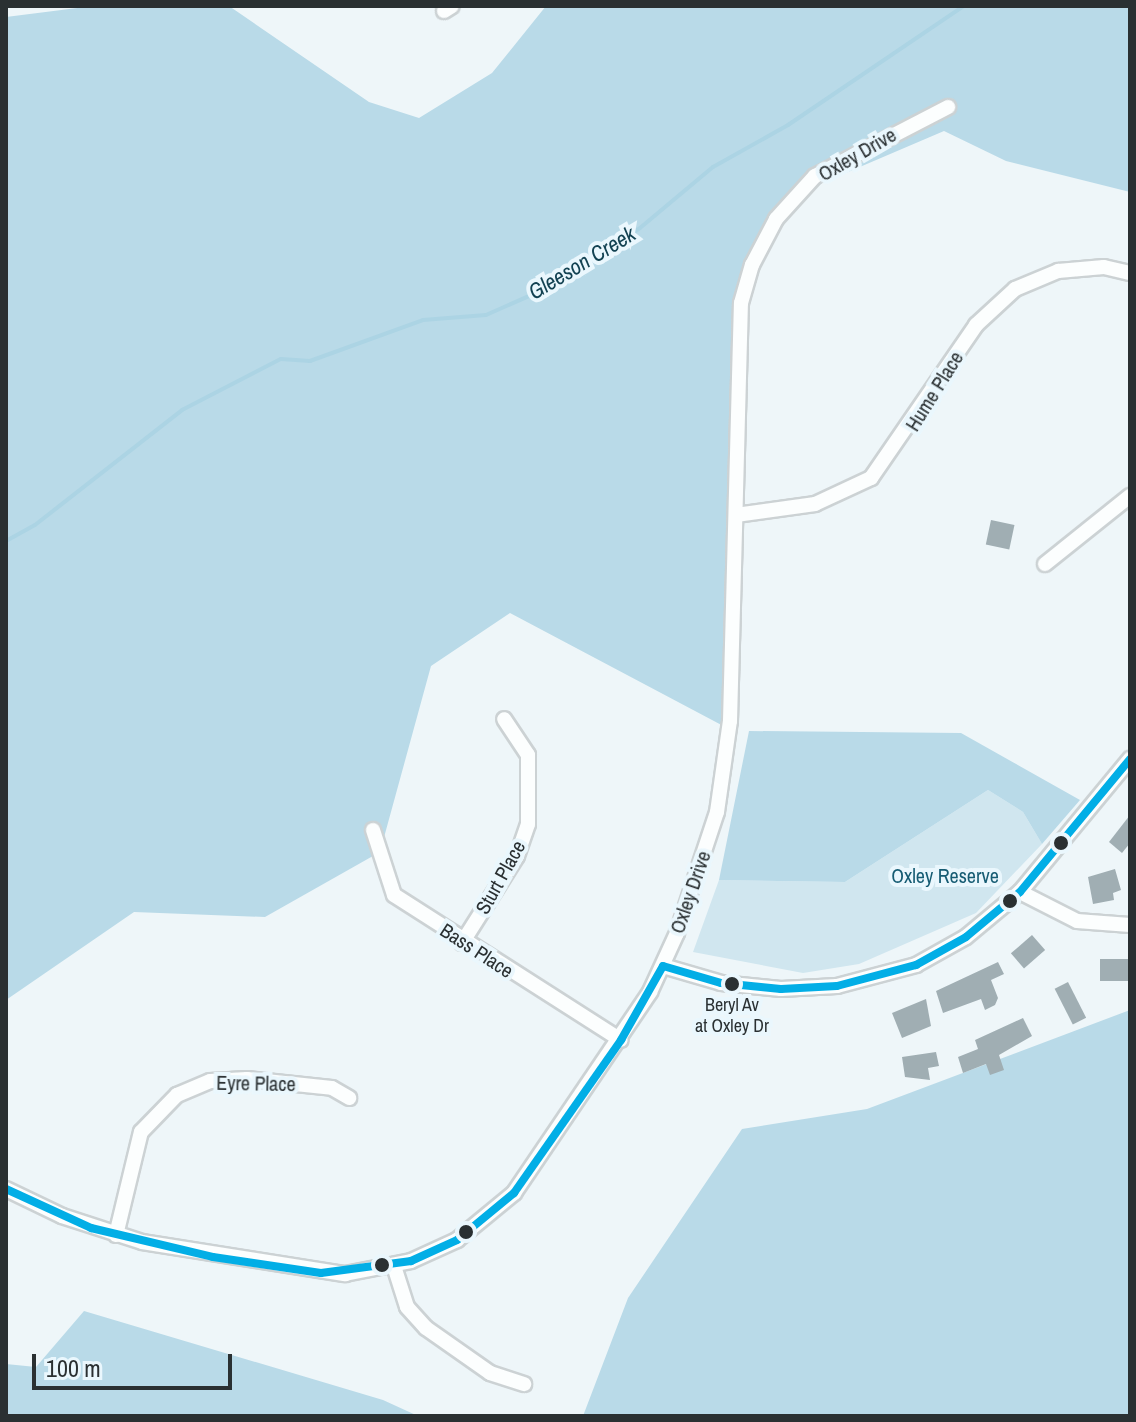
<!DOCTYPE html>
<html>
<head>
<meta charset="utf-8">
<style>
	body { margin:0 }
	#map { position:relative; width:1136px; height:1422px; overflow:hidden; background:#eef6f9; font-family:"Archivo Narrow",sans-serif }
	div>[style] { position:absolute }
	.green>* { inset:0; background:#d0e6ef }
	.forest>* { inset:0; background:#b9dae8 }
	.stream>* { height:4px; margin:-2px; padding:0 2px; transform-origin:2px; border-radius:2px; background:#acd4e4 }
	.building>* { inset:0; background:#a0aeb3; transform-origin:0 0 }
	.roads { filter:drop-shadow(2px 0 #ccd2d4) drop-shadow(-2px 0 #ccd2d4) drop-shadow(0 2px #ccd2d4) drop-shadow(0 -2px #ccd2d4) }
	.minor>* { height:14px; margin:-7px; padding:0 7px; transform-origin:7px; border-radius:7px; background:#fcfefe }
	.bus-1>* { height:8px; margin:-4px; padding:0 4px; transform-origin:4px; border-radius:4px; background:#02aee6 }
	.dots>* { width:22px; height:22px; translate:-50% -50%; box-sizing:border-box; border:4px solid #eaf7fd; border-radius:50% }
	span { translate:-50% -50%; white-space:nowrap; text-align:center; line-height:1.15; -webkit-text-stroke:8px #eaf7fd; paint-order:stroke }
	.bus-label { font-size:18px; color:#2a3032 }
	.street-label { font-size:20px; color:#2a3032 }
	.park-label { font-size:20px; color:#165c73 }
	.water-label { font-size:22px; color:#134252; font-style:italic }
	.frame { position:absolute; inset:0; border:8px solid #2a3032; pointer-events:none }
	.scale { position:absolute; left:32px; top:1354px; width:200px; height:36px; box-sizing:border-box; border:4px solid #2a3032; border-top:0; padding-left:10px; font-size:24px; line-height:28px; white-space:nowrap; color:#2a3032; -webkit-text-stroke:6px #eaf7fd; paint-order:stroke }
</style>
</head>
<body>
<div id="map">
	<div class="green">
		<div style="clip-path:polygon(988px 790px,1023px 812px,1042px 844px,976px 913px,859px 964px,803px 973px,693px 952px,719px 880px,845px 882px)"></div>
	</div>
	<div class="forest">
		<div style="clip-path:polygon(93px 6px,229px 6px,369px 102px,419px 118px,492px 73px,546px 6px,1130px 6px,1130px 192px,1006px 161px,944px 131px,820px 184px,775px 228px,741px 296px,729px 729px,510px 613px,431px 666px,380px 852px,265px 917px,134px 912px,6px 1000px,6px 17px)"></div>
		<div style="clip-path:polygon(749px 731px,961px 733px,1080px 800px,1042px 844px,1023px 812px,988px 790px,845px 882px,719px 880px)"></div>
		<div style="clip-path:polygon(1130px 1010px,1130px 1416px,583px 1416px,628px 1298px,742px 1129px,867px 1109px)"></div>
		<div style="clip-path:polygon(84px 1311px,383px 1400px,418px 1416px,6px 1416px,6px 1364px,36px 1367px)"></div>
	</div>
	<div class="stream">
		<div style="left:6px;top:541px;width:33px;rotate:-29deg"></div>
		<div style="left:35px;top:525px;width:187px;rotate:-38deg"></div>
		<div style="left:182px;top:410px;width:111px;rotate:-27.3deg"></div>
		<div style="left:281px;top:359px;width:29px;rotate:4deg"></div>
		<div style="left:310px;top:361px;width:120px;rotate:-19.9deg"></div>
		<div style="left:423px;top:320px;width:63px;rotate:-4.5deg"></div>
		<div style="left:486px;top:315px;width:74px;rotate:-23.8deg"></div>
		<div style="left:554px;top:285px;width:103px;rotate:-33.5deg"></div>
		<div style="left:640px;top:228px;width:95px;rotate:-39.9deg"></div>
		<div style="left:713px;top:167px;width:86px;rotate:-29.2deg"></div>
		<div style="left:788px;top:125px;width:212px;rotate:-34.1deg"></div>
	</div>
	<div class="building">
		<div style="left:991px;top:520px;width:24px;height:25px;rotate:12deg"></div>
		<div style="clip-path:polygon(1130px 815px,1130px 843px,1122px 853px,1109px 842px)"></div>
		<div style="clip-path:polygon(1115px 869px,1121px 890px,1113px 893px,1114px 900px,1093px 904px,1088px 877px)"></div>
		<div style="left:1032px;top:935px;width:20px;height:28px;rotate:49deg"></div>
		<div style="left:1130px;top:959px;width:22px;height:30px;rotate:90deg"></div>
		<div style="clip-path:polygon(998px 962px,1004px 974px,991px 980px,998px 998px,995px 1005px,985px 1010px,981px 999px,943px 1013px,936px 991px)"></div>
		<div style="left:1068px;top:982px;width:40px;height:15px;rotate:63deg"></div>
		<div style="clip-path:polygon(926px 999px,931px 1026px,902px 1038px,892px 1013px)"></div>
		<div style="clip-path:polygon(1023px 1018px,1032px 1036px,999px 1055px,1004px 1070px,990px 1075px,986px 1064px,963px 1073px,958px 1057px,978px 1049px,975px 1040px)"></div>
		<div style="clip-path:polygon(936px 1052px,939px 1066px,928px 1068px,930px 1080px,905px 1077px,902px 1057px)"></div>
	</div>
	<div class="roads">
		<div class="minor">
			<div style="left:444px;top:11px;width:9px;rotate:-32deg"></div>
			<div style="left:736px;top:515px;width:80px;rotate:-7.9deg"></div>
			<div style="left:815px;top:504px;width:62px;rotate:-24.9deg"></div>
			<div style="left:871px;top:478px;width:186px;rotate:-55.5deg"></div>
			<div style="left:976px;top:325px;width:53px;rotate:-42.7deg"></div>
			<div style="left:1015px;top:289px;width:47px;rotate:-22.7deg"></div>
			<div style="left:1058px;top:271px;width:46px;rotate:-5deg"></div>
			<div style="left:1104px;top:267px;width:27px;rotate:13deg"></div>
			<div style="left:1045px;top:564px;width:109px;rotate:-38.7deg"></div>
			<div style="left:373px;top:830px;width:68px;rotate:72.1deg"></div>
			<div style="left:394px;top:895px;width:269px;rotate:32.6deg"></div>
			<div style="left:1020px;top:892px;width:64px;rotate:27deg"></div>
			<div style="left:1077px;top:921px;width:53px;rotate:4.3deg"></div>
			<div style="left:462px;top:943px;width:103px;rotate:-57.7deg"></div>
			<div style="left:517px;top:856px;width:34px;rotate:-71deg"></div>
			<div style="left:528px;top:824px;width:69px;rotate:-90deg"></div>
			<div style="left:528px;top:755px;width:43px;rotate:-123.7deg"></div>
			<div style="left:663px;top:966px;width:60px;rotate:16.3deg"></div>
			<div style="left:721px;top:983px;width:60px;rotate:5.7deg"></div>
			<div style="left:781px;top:989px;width:56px;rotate:-3.1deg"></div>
			<div style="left:837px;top:986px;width:82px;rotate:-14.9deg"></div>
			<div style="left:916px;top:965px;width:57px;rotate:-29.2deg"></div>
			<div style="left:966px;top:937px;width:70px;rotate:-39.8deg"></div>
			<div style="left:1020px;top:892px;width:173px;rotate:-50.4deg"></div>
			<div style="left:6px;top:1189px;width:62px;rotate:25.7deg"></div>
			<div style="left:62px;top:1216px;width:84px;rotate:18deg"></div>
			<div style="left:142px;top:1242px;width:206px;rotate:9deg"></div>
			<div style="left:345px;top:1274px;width:67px;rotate:-11.1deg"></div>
			<div style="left:411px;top:1261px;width:51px;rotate:-24.5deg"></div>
			<div style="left:457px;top:1240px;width:74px;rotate:-39.5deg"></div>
			<div style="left:514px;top:1193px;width:243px;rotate:-55.9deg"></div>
			<div style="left:650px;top:992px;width:65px;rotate:-65.4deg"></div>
			<div style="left:677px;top:933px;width:127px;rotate:-71.7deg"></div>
			<div style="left:717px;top:812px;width:92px;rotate:-81.9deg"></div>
			<div style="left:730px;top:721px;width:418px;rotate:-88.5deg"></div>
			<div style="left:741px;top:303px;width:40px;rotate:-74deg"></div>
			<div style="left:752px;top:265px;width:52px;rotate:-62.4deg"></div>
			<div style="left:776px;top:219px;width:58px;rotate:-47.8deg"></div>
			<div style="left:815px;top:176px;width:150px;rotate:-27.4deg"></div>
			<div style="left:116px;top:1235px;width:106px;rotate:-76.4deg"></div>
			<div style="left:141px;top:1132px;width:52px;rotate:-45.8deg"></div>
			<div style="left:177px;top:1095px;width:36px;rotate:-23deg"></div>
			<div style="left:210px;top:1081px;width:37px;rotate:-3deg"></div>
			<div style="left:247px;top:1079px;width:85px;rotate:6deg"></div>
			<div style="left:332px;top:1088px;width:20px;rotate:30deg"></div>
			<div style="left:394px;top:1266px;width:43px;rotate:72.4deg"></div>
			<div style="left:407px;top:1307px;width:28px;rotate:48deg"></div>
			<div style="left:426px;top:1328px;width:78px;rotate:35.1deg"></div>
			<div style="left:490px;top:1373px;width:36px;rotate:18deg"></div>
		</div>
	</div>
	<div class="bus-1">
		<div style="left:6px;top:1189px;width:94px;rotate:24.6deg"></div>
		<div style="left:91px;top:1228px;width:125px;rotate:13.4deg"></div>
		<div style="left:213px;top:1257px;width:109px;rotate:8.4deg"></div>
		<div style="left:321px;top:1273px;width:91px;rotate:-7.6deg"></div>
		<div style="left:411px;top:1261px;width:51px;rotate:-24.5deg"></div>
		<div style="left:457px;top:1240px;width:74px;rotate:-39.5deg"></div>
		<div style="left:514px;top:1193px;width:187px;rotate:-55deg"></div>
		<div style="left:621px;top:1040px;width:85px;rotate:-60.4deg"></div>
		<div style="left:663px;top:966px;width:60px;rotate:16.3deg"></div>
		<div style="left:721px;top:983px;width:60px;rotate:5.7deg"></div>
		<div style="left:781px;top:989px;width:56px;rotate:-3.1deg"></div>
		<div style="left:837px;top:986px;width:82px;rotate:-14.9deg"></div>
		<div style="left:916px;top:965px;width:57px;rotate:-29.2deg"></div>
		<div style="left:966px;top:937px;width:70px;rotate:-39.8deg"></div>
		<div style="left:1020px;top:892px;width:173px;rotate:-50.4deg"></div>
	</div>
	<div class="dots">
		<div style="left:1061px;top:843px;background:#2a3032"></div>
		<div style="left:1010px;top:901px;background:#2a3032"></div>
		<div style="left:732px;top:984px;background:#2a3032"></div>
		<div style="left:466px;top:1232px;background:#2a3032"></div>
		<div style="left:382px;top:1265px;background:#2a3032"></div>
	</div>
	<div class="bus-label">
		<span style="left:732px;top:1016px">Beryl Av<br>at Oxley Dr</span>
	</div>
	<div class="street-label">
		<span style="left:857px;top:154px;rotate:-30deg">Oxley Drive</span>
		<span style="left:934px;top:391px;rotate:-58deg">Hume Place</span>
		<span style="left:500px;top:877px;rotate:-61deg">Sturt Place</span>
		<span style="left:690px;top:892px;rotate:-71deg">Oxley Drive</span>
		<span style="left:477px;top:950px;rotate:33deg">Bass Place</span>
		<span style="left:256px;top:1083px;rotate:1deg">Eyre Place</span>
	</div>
	<div class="park-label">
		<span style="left:945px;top:875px">Oxley Reserve</span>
	</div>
	<div class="water-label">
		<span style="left:582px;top:263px;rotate:-31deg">Gleeson Creek</span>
	</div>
	<div class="frame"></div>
	<div class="scale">100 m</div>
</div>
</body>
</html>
